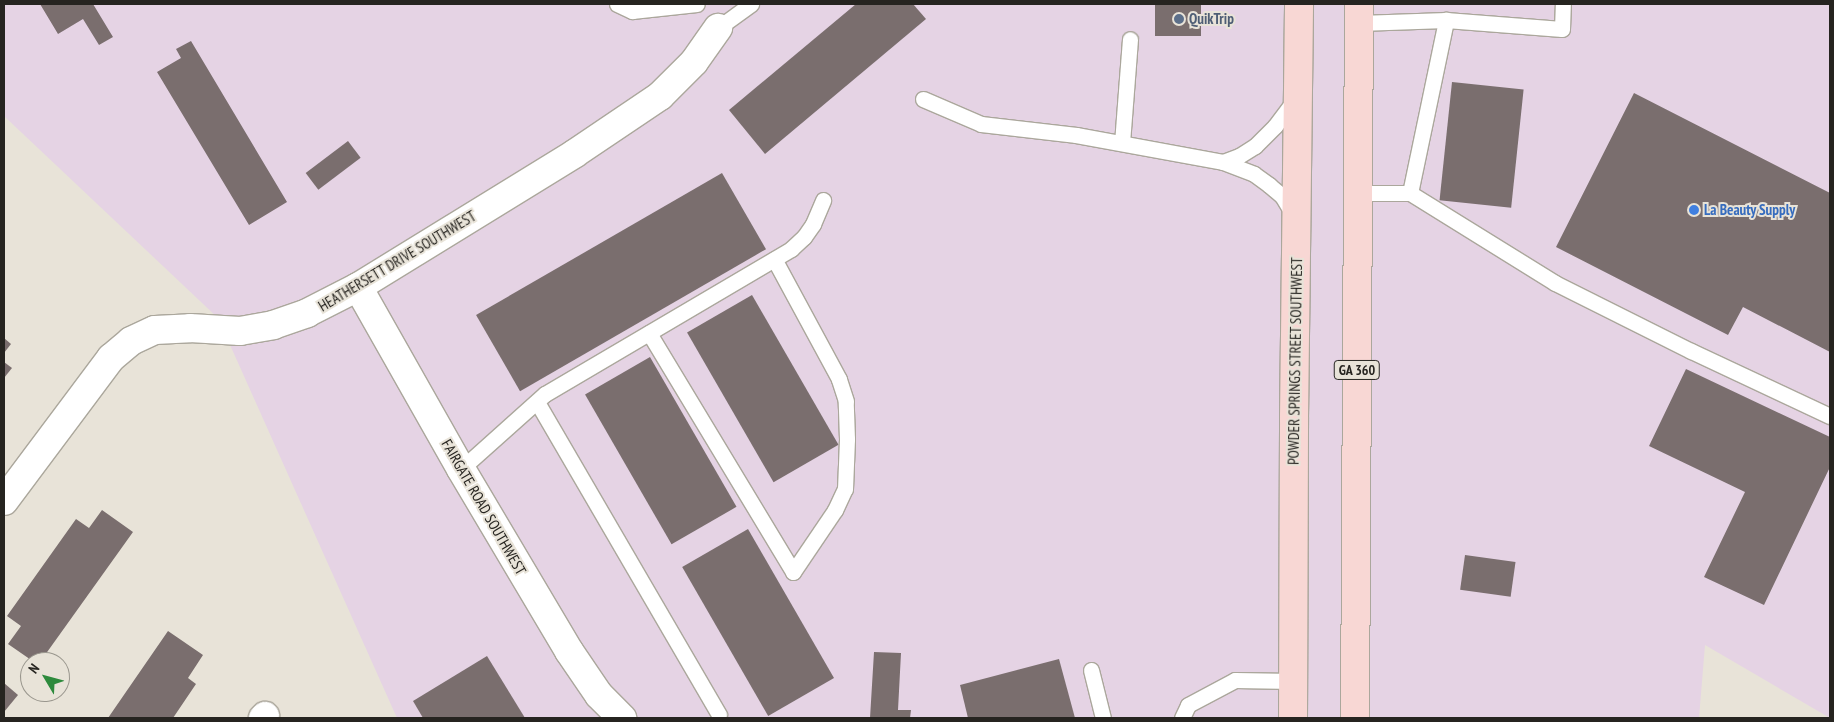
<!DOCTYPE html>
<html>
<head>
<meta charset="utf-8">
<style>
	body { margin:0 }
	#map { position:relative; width:1834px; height:722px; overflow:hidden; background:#e8e3d8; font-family:"PT Sans Narrow",sans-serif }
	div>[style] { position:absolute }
	.commercial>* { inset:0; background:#e5d3e4 }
	.building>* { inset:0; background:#7a6e6e; transform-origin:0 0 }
	.roads { filter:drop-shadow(1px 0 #aba79c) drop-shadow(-1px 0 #aba79c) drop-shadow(0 1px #aba79c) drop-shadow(0 -1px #aba79c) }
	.service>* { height:15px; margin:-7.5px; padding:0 7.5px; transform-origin:7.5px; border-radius:7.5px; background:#fff }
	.minor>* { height:28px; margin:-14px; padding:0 14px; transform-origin:14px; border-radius:14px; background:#fff }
	.primary>* { height:28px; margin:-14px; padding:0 14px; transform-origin:14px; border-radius:14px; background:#f8d7d4 }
	.dots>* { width:14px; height:14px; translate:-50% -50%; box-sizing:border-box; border:2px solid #e8e3d8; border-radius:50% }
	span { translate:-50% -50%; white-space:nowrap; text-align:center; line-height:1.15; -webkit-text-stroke:4px #e8e3d8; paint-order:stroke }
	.shield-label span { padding:1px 4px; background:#e8e3d8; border:1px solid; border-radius:4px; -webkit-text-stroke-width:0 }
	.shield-label { font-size:14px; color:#262420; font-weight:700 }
	.service-label { font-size:15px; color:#4e5e75; font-weight:700 }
	.left { translate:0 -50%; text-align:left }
	.shop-label { font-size:15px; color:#366cbe; font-weight:700 }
	.street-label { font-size:15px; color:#262420 }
	.frame { position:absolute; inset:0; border:5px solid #262420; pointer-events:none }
	.north { position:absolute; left:20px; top:652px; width:50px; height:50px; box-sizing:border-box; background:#e8e3d8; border:1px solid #9a978e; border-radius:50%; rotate:307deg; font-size:14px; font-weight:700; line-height:20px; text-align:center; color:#262420 }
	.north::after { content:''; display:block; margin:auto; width:18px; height:22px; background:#2d8a3c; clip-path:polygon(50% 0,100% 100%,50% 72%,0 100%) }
</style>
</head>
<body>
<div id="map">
	<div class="commercial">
		<div style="clip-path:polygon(4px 4px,1830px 4px,1830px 718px,1705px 645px,1699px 718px,397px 718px,218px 318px,4px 116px)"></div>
	</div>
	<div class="building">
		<div style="clip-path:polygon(40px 4px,93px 4px,113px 37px,99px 45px,83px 19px,58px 34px)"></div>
		<div style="clip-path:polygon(856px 4px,913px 4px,926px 19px,765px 154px,729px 110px)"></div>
		<div style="left:1155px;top:4px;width:46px;height:32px"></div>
		<div style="clip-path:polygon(191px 41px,287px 202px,249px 225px,157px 72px,181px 58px,176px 49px)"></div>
		<div style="left:1452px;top:82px;width:72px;height:119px;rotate:6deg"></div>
		<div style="clip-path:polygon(1634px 93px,1830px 193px,1830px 352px,1743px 307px,1728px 335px,1556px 247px)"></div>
		<div style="left:348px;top:141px;width:21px;height:53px;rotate:53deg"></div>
		<div style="left:722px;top:173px;width:88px;height:284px;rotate:60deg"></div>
		<div style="left:752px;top:295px;width:173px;height:75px;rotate:60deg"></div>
		<div style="clip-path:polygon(4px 338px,11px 344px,4px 353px)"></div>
		<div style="left:650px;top:357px;width:173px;height:75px;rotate:60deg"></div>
		<div style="clip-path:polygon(4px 362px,12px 368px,4px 378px)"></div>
		<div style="clip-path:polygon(1686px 369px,1830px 437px,1830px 467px,1764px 605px,1704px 577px,1745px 492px,1649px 446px)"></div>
		<div style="clip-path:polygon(102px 510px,133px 532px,40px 662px,34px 662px,8px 644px,21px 626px,7px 616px,76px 519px,89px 528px)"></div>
		<div style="left:748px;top:529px;width:172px;height:76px;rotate:60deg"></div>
		<div style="left:1465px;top:555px;width:51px;height:35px;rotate:8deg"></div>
		<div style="clip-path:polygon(168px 631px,203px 655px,188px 678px,196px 684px,173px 718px,108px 718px)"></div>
		<div style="clip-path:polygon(874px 652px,901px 653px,898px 710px,911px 710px,910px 718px,870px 718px)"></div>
		<div style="clip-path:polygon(487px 656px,525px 718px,423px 718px,413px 701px)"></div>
		<div style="clip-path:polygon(1059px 659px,1075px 718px,968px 718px,960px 685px)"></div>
		<div style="clip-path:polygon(4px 683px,18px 695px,4px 712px)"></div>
	</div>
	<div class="roads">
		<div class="service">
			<div style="left:617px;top:4px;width:17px;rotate:25deg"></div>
			<div style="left:632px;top:11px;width:65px;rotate:-6.1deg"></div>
			<div style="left:1359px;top:23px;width:87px;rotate:-2deg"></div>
			<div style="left:718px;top:28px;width:41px;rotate:-36deg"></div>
			<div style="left:923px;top:99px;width:63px;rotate:23.3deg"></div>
			<div style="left:981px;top:124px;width:96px;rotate:6.6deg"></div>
			<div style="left:1076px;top:135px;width:149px;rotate:10.4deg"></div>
			<div style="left:1223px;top:162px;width:33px;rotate:21deg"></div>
			<div style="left:1254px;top:174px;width:19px;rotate:36deg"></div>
			<div style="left:1269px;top:185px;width:17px;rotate:40deg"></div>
			<div style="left:1282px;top:196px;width:21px;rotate:59deg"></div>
			<div style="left:1122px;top:143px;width:104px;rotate:-85.6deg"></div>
			<div style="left:1223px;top:162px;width:17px;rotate:-21deg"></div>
			<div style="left:1239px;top:156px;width:19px;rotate:-32deg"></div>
			<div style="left:1255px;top:146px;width:28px;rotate:-45deg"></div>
			<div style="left:1275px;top:126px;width:35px;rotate:-53deg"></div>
			<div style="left:1358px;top:193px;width:52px"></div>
			<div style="left:1410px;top:193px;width:171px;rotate:31.8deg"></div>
			<div style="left:1555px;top:283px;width:152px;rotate:26.6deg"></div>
			<div style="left:1691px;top:351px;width:153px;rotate:25.1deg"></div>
			<div style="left:1410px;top:193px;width:177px;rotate:-78.2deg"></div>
			<div style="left:1446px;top:20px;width:116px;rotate:4.4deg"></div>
			<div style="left:1562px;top:29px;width:25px;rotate:-88deg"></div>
			<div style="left:649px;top:333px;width:279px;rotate:58.9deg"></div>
			<div style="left:793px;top:572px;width:75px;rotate:-55.9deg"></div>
			<div style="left:835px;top:510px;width:23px;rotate:-65deg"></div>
			<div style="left:845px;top:489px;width:50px;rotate:-87.7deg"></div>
			<div style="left:847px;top:439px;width:38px;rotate:-92deg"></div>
			<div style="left:846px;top:401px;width:23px;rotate:-108deg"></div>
			<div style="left:839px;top:379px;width:136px;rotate:-118.4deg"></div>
			<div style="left:537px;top:402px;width:362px;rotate:59.8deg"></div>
			<div style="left:461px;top:469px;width:113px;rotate:-41.8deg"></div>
			<div style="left:545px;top:394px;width:286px;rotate:-30.5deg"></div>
			<div style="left:791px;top:249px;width:18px;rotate:-43deg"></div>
			<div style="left:804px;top:237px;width:16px;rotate:-55deg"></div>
			<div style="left:813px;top:224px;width:26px;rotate:-67deg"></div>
			<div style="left:1091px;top:670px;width:49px;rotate:76deg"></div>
			<div style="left:1182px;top:718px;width:14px;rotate:-65deg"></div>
			<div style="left:1188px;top:705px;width:53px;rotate:-28deg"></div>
			<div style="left:1235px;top:680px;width:58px;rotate:1deg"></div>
		</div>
		<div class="minor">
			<div style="left:358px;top:287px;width:209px;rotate:60.5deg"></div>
			<div style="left:461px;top:469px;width:212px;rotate:59.3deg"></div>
			<div style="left:569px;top:651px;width:53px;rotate:55.7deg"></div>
			<div style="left:599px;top:695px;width:33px;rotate:45deg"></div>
			<div style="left:4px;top:501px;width:179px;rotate:-53.2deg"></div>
			<div style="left:111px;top:358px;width:26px;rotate:-40deg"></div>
			<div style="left:131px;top:341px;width:26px;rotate:-25deg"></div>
			<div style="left:155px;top:330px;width:35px;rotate:-3deg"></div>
			<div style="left:190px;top:328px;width:50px;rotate:3.4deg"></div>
			<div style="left:240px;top:331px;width:34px;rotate:-10deg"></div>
			<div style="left:273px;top:325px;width:36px;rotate:-19deg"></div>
			<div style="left:307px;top:313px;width:57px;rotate:-27deg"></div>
			<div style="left:358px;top:287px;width:254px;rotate:-31.6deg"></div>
			<div style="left:574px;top:154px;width:104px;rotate:-34deg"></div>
			<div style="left:660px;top:96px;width:48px;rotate:-45deg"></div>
			<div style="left:694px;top:62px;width:42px;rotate:-54.8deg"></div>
			<div style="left:263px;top:718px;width:3px;rotate:-45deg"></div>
		</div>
		<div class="primary">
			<div style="left:1293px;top:718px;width:301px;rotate:-89.8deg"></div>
			<div style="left:1294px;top:417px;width:413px;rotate:-89.3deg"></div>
			<div style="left:1355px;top:718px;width:714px;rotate:-89.68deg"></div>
		</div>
	</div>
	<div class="dots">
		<div style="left:1179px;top:19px;background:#5c6f8a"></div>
		<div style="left:1694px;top:210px;background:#3f7fe0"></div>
	</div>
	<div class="shield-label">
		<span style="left:1357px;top:370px">GA 360</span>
	</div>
	<div class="service-label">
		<span class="left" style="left:1189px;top:19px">QuikTrip</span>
	</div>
	<div class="shop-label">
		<span class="left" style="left:1704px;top:210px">La Beauty Supply</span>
	</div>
	<div class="street-label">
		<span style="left:397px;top:261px;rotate:-31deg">HEATHERSETT DRIVE SOUTHWEST</span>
		<span style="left:1295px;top:361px;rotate:-89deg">POWDER SPRINGS STREET SOUTHWEST</span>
		<span style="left:484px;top:507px;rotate:60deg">FAIRGATE ROAD SOUTHWEST</span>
	</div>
	<div class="frame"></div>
	<div class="north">N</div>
</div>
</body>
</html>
